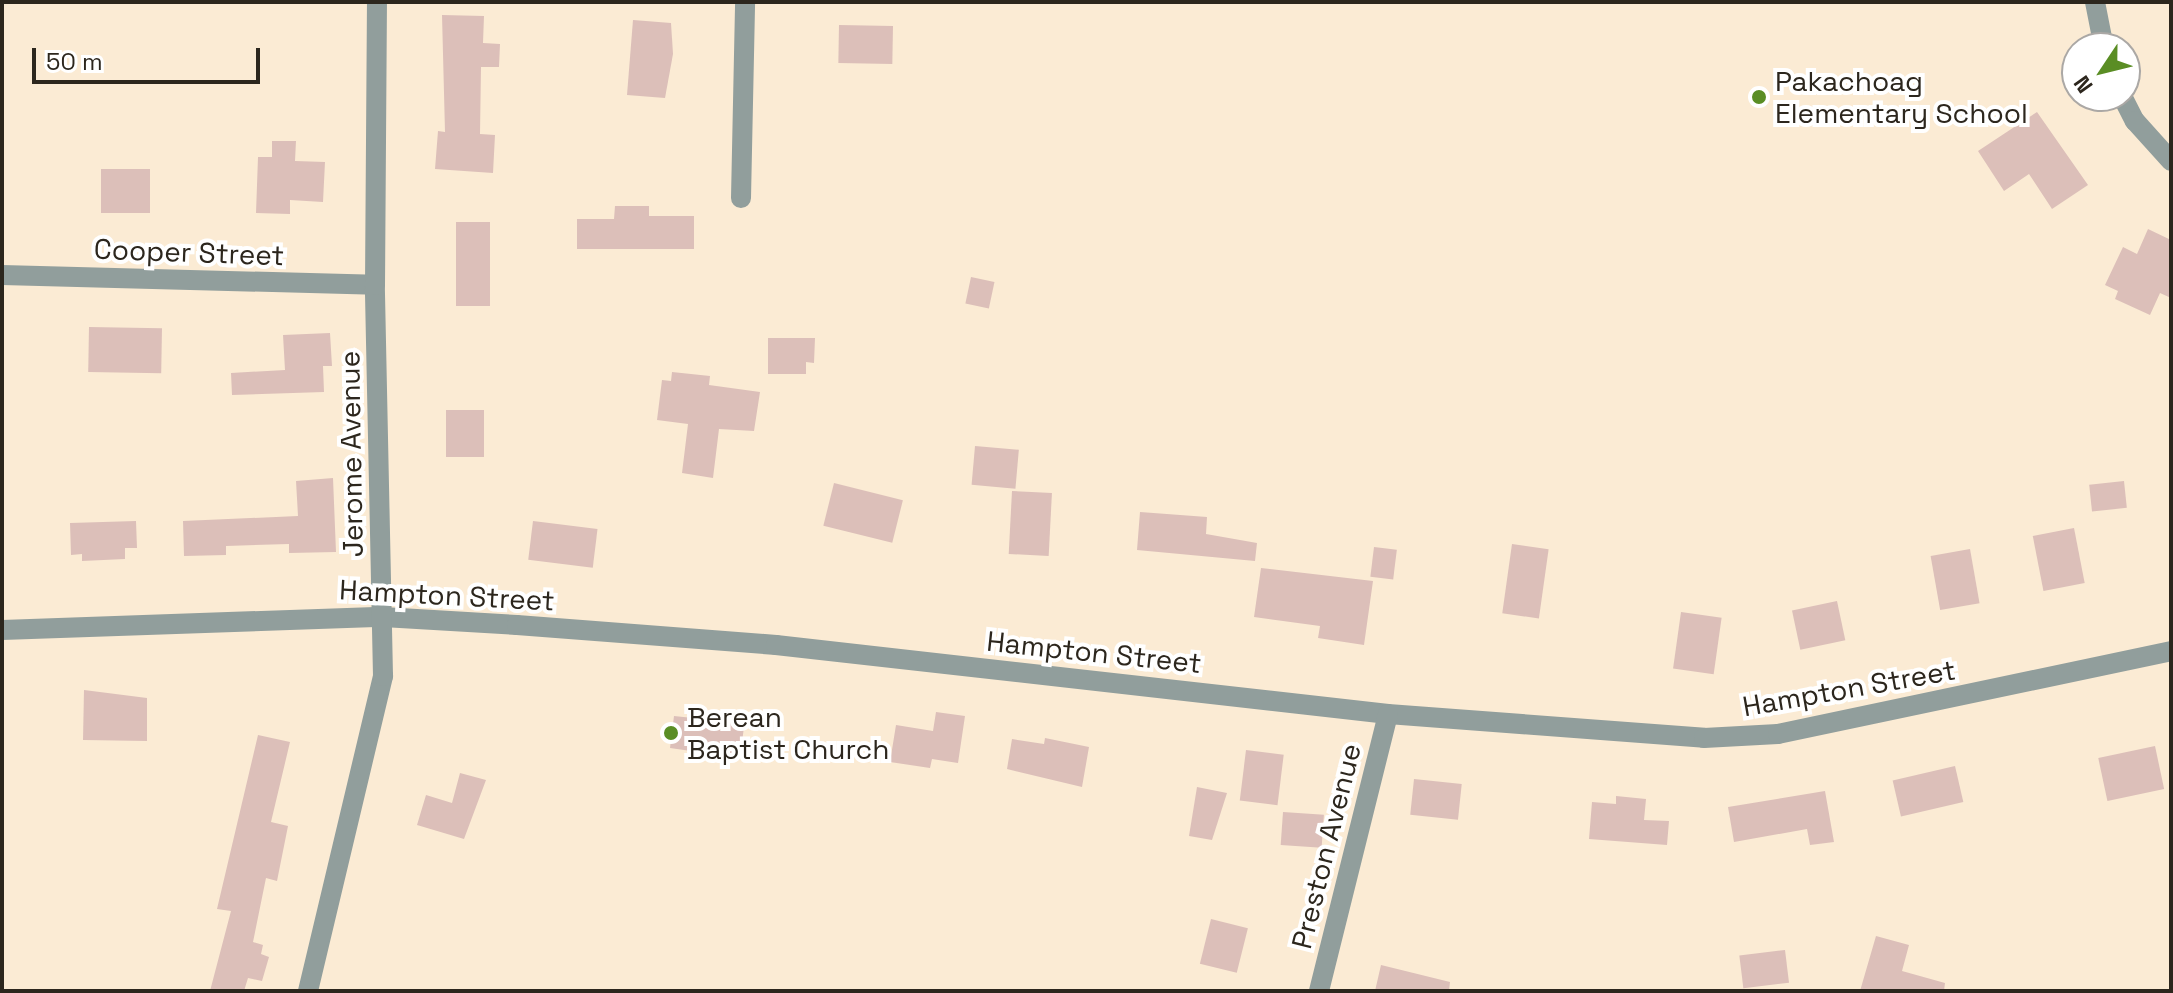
<!DOCTYPE html>
<html>
<head>
<meta charset="utf-8">
<style>
	body { margin:0 }
	#map { position:relative; width:2173px; height:993px; overflow:hidden; background:#fbebd4; font-family:"Space Grotesk",sans-serif }
	div>[style] { position:absolute }
	.building>* { inset:0; background:#dcbfb9; transform-origin:0 0 }
	.minor>* { height:20px; margin:-10px; padding:0 10px; transform-origin:10px; border-radius:10px; background:#919e9c }
	.dots>* { width:22px; height:22px; translate:-50% -50%; box-sizing:border-box; border:4px solid #fff; border-radius:50% }
	span { translate:-50% -50%; white-space:nowrap; text-align:center; line-height:1.15; -webkit-text-stroke:8px #fff; paint-order:stroke }
	.poi-label { font-size:28px; color:#2c261d }
	.left { translate:0 -50%; text-align:left }
	.street-label { font-size:28px; color:#2c261d }
	.frame { position:absolute; inset:0; border:4px solid #2c261d; pointer-events:none }
	.north { position:absolute; left:2061px; top:32px; width:80px; height:80px; box-sizing:border-box; background:#fff; border:2px solid #aba8a5; border-radius:50%; rotate:235deg; font-size:22px; font-weight:700; line-height:32px; text-align:center; color:#2c261d }
	.north::after { content:''; display:block; margin:auto; width:28px; height:36px; background:#5a8d24; clip-path:polygon(50% 0,100% 100%,50% 72%,0 100%) }
	.scale { position:absolute; left:32px; top:48px; width:228px; height:36px; box-sizing:border-box; border:4px solid #2c261d; border-top:0; padding-left:10px; font-size:24px; line-height:28px; white-space:nowrap; color:#2c261d; -webkit-text-stroke:6px #fff; paint-order:stroke }
</style>
</head>
<body>
<div id="map">
	<div class="building">
		<div style="clip-path:polygon(442px 15px,484px 16px,483px 43px,500px 44px,499px 67px,481px 67px,480px 134px,495px 135px,493px 173px,435px 169px,438px 131px,445px 132px)"></div>
		<div style="clip-path:polygon(633px 20px,671px 23px,673px 54px,665px 98px,627px 95px)"></div>
		<div style="left:839px;top:25px;width:54px;height:38px;rotate:1deg"></div>
		<div style="clip-path:polygon(2037px 112px,2088px 185px,2052px 209px,2029px 174px,2004px 191px,1978px 151px)"></div>
		<div style="clip-path:polygon(272px 141px,296px 141px,295px 161px,325px 162px,323px 202px,290px 200px,290px 214px,256px 213px,258px 157px,272px 157px)"></div>
		<div style="left:101px;top:169px;width:49px;height:44px"></div>
		<div style="clip-path:polygon(615px 206px,649px 206px,649px 216px,694px 216px,694px 249px,577px 249px,577px 219px,614px 219px)"></div>
		<div style="left:456px;top:222px;width:34px;height:84px"></div>
		<div style="clip-path:polygon(2148px 229px,2171px 240px,2171px 298px,2160px 293px,2150px 315px,2115px 299px,2118px 291px,2105px 285px,2123px 247px,2137px 254px)"></div>
		<div style="left:971px;top:277px;width:24px;height:27px;rotate:12deg"></div>
		<div style="left:89px;top:327px;width:73px;height:45px;rotate:1deg"></div>
		<div style="clip-path:polygon(330px 333px,332px 366px,323px 366px,324px 392px,232px 395px,231px 373px,285px 370px,283px 335px)"></div>
		<div style="clip-path:polygon(768px 338px,815px 338px,814px 363px,806px 362px,806px 374px,768px 374px)"></div>
		<div style="clip-path:polygon(672px 372px,710px 376px,709px 385px,760px 392px,754px 431px,719px 429px,713px 478px,682px 473px,688px 424px,657px 420px,662px 380px,671px 381px)"></div>
		<div style="left:446px;top:410px;width:38px;height:47px"></div>
		<div style="left:975px;top:446px;width:44px;height:39px;rotate:5deg"></div>
		<div style="clip-path:polygon(333px 478px,336px 552px,289px 553px,289px 544px,226px 546px,226px 555px,184px 556px,183px 521px,298px 516px,296px 481px)"></div>
		<div style="left:2124px;top:481px;width:27px;height:35px;rotate:84deg"></div>
		<div style="left:834px;top:483px;width:71px;height:44px;rotate:14deg"></div>
		<div style="left:1012px;top:491px;width:40px;height:63px;rotate:3deg"></div>
		<div style="clip-path:polygon(1140px 512px,1207px 517px,1206px 534px,1257px 543px,1255px 561px,1137px 550px)"></div>
		<div style="clip-path:polygon(136px 521px,137px 548px,125px 548px,125px 559px,82px 561px,82px 554px,71px 555px,70px 523px)"></div>
		<div style="left:533px;top:521px;width:65px;height:39px;rotate:7deg"></div>
		<div style="left:2074px;top:528px;width:56px;height:42px;rotate:79deg"></div>
		<div style="left:1512px;top:544px;width:37px;height:70px;rotate:8deg"></div>
		<div style="left:1374px;top:547px;width:23px;height:30px;rotate:7deg"></div>
		<div style="left:1970px;top:549px;width:55px;height:40px;rotate:80deg"></div>
		<div style="clip-path:polygon(1261px 568px,1373px 581px,1364px 645px,1318px 638px,1320px 626px,1254px 617px)"></div>
		<div style="left:1837px;top:601px;width:40px;height:46px;rotate:78deg"></div>
		<div style="left:1681px;top:612px;width:41px;height:57px;rotate:8deg"></div>
		<div style="clip-path:polygon(84px 690px,147px 698px,147px 741px,83px 740px)"></div>
		<div style="clip-path:polygon(936px 712px,965px 716px,958px 763px,932px 759px,930px 768px,890px 762px,896px 725px,933px 731px)"></div>
		<div style="clip-path:polygon(694px 713px,745px 719px,740px 758px,670px 748px,674px 716px,693px 718px)"></div>
		<div style="clip-path:polygon(258px 735px,290px 742px,271px 822px,288px 826px,277px 881px,266px 878px,253px 942px,263px 945px,261px 954px,269px 957px,262px 981px,248px 978px,244px 991px,210px 991px,231px 911px,217px 909px)"></div>
		<div style="clip-path:polygon(1045px 738px,1089px 747px,1082px 787px,1007px 769px,1012px 739px,1044px 744px)"></div>
		<div style="left:2155px;top:746px;width:44px;height:58px;rotate:78deg"></div>
		<div style="left:1246px;top:750px;width:38px;height:51px;rotate:7deg"></div>
		<div style="left:1955px;top:766px;width:37px;height:64px;rotate:77deg"></div>
		<div style="clip-path:polygon(460px 773px,486px 780px,464px 839px,417px 825px,426px 795px,452px 803px)"></div>
		<div style="left:1414px;top:779px;width:48px;height:36px;rotate:6deg"></div>
		<div style="clip-path:polygon(1197px 787px,1227px 793px,1212px 840px,1189px 836px)"></div>
		<div style="clip-path:polygon(1825px 791px,1834px 842px,1810px 845px,1807px 829px,1734px 842px,1728px 807px)"></div>
		<div style="clip-path:polygon(1616px 796px,1646px 799px,1644px 820px,1669px 821px,1667px 845px,1589px 839px,1592px 802px,1616px 804px)"></div>
		<div style="left:1283px;top:812px;width:41px;height:33px;rotate:4deg"></div>
		<div style="left:1211px;top:919px;width:38px;height:46px;rotate:14deg"></div>
		<div style="clip-path:polygon(1876px 936px,1909px 945px,1902px 971px,1945px 983px,1944px 991px,1860px 991px)"></div>
		<div style="left:1785px;top:950px;width:33px;height:46px;rotate:83deg"></div>
		<div style="clip-path:polygon(1381px 965px,1450px 982px,1449px 991px,1375px 991px)"></div>
	</div>
	<div class="minor">
		<div style="left:2095px;top:2px;width:47px;rotate:78.9deg"></div>
		<div style="left:2122px;top:96px;width:28px;rotate:63deg"></div>
		<div style="left:2135px;top:121px;width:54px;rotate:48deg"></div>
		<div style="left:741px;top:198px;width:196px;rotate:-88.8deg"></div>
		<div style="left:2px;top:275px;width:373px;rotate:1.5deg"></div>
		<div style="left:2px;top:630px;width:381px;rotate:-2deg"></div>
		<div style="left:383px;top:617px;width:134px;rotate:3.4deg"></div>
		<div style="left:517px;top:625px;width:260px;rotate:4.4deg"></div>
		<div style="left:776px;top:645px;width:616px;rotate:6.43deg"></div>
		<div style="left:1388px;top:714px;width:317px;rotate:4.3deg"></div>
		<div style="left:1704px;top:738px;width:74px;rotate:-3.1deg"></div>
		<div style="left:1778px;top:734px;width:402px;rotate:-11.9deg"></div>
		<div style="left:308px;top:991px;width:324px;rotate:-76.6deg"></div>
		<div style="left:383px;top:676px;width:391px;rotate:-91.2deg"></div>
		<div style="left:375px;top:285px;width:283px;rotate:-89.6deg"></div>
		<div style="left:1319px;top:991px;width:285px;rotate:-76deg"></div>
	</div>
	<div class="dots">
		<div style="left:1759px;top:97px;background:#5a8d24"></div>
		<div style="left:671px;top:733px;background:#5a8d24"></div>
	</div>
	<div class="poi-label">
		<span class="left" style="left:1775px;top:97px">Pakachoag<br>Elementary School</span>
		<span class="left" style="left:687px;top:733px">Berean<br>Baptist Church</span>
	</div>
	<div class="street-label">
		<span style="left:189px;top:252px;rotate:2deg">Cooper Street</span>
		<span style="left:351px;top:454px;rotate:-91deg">Jerome Avenue</span>
		<span style="left:447px;top:595px;rotate:3deg">Hampton Street</span>
		<span style="left:1094px;top:652px;rotate:6deg">Hampton Street</span>
		<span style="left:1849px;top:688px;rotate:-10deg">Hampton Street</span>
		<span style="left:1326px;top:846px;rotate:-76deg">Preston Avenue</span>
	</div>
	<div class="frame"></div>
	<div class="north">N</div>
	<div class="scale">50 m</div>
</div>
</body>
</html>
